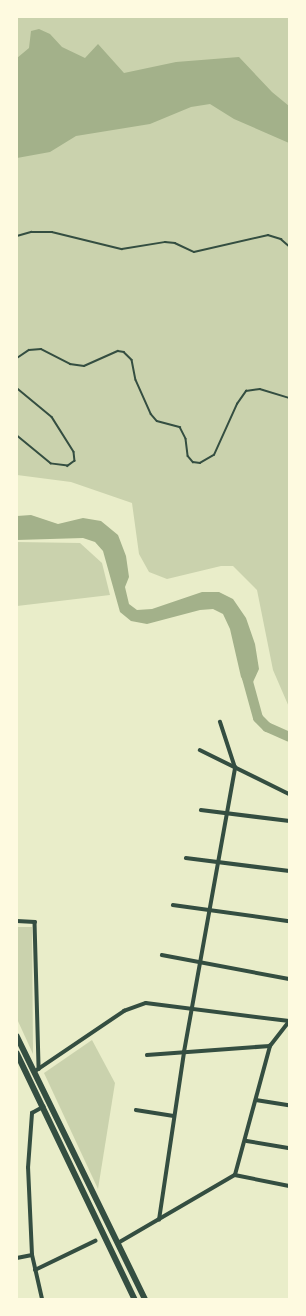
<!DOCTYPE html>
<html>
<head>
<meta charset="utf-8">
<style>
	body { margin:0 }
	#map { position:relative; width:306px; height:1316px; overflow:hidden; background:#e9edc9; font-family:"Sofia Sans Condensed",sans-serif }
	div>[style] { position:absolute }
	.green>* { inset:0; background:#cad2ad }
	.water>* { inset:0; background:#a3b18a }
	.river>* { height:10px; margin:-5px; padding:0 5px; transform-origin:5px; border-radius:5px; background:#a3b18a }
	.service>* { height:1.5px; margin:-0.75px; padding:0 0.75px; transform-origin:0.75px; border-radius:0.75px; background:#344e41 }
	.minor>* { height:3.5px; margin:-1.75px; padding:0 1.75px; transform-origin:1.75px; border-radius:1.75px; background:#344e41 }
	.trunk>* { height:5.5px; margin:-2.75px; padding:0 2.75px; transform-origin:2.75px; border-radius:2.75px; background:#344e41 }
	span { translate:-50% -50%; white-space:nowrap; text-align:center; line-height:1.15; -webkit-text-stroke:3px #fefae0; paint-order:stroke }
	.frame { position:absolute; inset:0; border:18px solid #fefae0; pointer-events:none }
</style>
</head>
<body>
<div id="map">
	<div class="green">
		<div style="clip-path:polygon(17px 17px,289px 17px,289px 707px,273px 670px,257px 590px,233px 566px,221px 566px,167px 579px,149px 572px,139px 554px,132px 503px,71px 482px,17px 475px)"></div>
		<div style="clip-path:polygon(17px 542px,80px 543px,102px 563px,110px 595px,17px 606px)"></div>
		<div style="clip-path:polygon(17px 927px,32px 927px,33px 1054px,17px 1019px)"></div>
		<div style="clip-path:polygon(92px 1040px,115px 1083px,98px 1189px,44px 1073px)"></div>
	</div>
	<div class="water">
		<div style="clip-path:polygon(39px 29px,50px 34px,62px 47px,85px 58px,98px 44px,124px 73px,176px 62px,239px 57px,272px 92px,289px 106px,289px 143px,234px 119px,210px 104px,191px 107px,150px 124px,76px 136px,50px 152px,17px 158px,17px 58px,29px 48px,31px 31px)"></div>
		<div style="clip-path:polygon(31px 515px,58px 524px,83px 518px,101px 521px,118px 535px,126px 556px,129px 577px,125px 587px,129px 604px,137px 610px,152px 609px,202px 592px,219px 592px,233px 599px,246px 618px,255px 644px,259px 669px,249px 691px,241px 677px,230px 629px,223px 614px,213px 609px,200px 610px,147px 624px,131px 621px,120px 612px,103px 551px,95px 542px,83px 538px,17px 540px,17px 516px)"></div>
	</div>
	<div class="river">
		<div style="left:247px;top:678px;width:41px;rotate:74.6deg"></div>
		<div style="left:258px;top:718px;width:13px;rotate:45deg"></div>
		<div style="left:267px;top:727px;width:24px;rotate:24deg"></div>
	</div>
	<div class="service">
		<div style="left:17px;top:236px;width:15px;rotate:-16deg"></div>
		<div style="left:31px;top:232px;width:21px"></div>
		<div style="left:52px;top:232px;width:72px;rotate:13.7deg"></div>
		<div style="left:122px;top:249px;width:44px;rotate:-9.2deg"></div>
		<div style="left:165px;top:242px;width:10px;rotate:6deg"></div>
		<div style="left:175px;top:243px;width:21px;rotate:25deg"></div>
		<div style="left:194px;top:252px;width:76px;rotate:-12.9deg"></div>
		<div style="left:268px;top:235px;width:14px;rotate:17deg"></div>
		<div style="left:281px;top:239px;width:11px;rotate:41deg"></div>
		<div style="left:17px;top:358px;width:14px;rotate:-34deg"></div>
		<div style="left:29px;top:350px;width:12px;rotate:-5deg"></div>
		<div style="left:41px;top:349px;width:33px;rotate:27deg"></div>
		<div style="left:70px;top:364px;width:14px;rotate:8deg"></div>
		<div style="left:84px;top:366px;width:37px;rotate:-24deg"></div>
		<div style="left:118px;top:351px;width:6px;rotate:9deg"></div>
		<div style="left:124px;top:352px;width:11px;rotate:45deg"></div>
		<div style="left:132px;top:360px;width:20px;rotate:79deg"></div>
		<div style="left:136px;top:380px;width:37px;rotate:66deg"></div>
		<div style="left:151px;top:414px;width:9px;rotate:49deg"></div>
		<div style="left:157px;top:421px;width:24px;rotate:15deg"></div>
		<div style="left:180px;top:427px;width:13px;rotate:63deg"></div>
		<div style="left:186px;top:439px;width:17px;rotate:83deg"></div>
		<div style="left:188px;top:456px;width:8px;rotate:50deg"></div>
		<div style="left:193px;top:462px;width:7px;rotate:8deg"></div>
		<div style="left:200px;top:463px;width:16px;rotate:-30deg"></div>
		<div style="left:214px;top:455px;width:56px;rotate:-65.7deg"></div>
		<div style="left:237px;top:404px;width:16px;rotate:-55deg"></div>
		<div style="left:246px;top:391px;width:14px;rotate:-8deg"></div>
		<div style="left:260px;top:389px;width:30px;rotate:17deg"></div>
		<div style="left:17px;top:388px;width:45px;rotate:39.6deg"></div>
		<div style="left:52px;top:417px;width:41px;rotate:57.8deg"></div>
		<div style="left:74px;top:452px;width:9px;rotate:84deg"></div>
		<div style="left:75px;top:461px;width:9px;rotate:144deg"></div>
		<div style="left:68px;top:466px;width:17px;rotate:-173deg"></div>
		<div style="left:51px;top:464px;width:44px;rotate:-140.5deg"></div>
	</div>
	<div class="minor">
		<div style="left:200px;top:750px;width:99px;rotate:26.3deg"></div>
		<div style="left:201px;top:810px;width:89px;rotate:7.1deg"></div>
		<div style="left:186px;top:858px;width:104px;rotate:7.2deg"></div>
		<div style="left:173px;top:905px;width:117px;rotate:7.9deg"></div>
		<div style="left:17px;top:921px;width:18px;rotate:3deg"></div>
		<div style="left:35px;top:922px;width:147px;rotate:88.4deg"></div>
		<div style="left:162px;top:955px;width:129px;rotate:10.7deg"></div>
		<div style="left:147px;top:1055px;width:123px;rotate:-4.2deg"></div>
		<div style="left:34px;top:1072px;width:109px;rotate:-34.1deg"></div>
		<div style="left:124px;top:1011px;width:23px;rotate:-20deg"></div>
		<div style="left:146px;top:1003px;width:144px;rotate:7.2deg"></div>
		<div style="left:256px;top:1100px;width:33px;rotate:9deg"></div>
		<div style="left:136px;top:1110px;width:38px;rotate:9deg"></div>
		<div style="left:247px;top:1141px;width:43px;rotate:9.5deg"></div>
		<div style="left:235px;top:1175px;width:134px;rotate:-74.8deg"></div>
		<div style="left:270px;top:1046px;width:31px;rotate:-52deg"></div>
		<div style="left:159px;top:1220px;width:170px;rotate:-81.5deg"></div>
		<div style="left:184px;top:1052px;width:289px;rotate:-79.8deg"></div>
		<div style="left:235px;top:768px;width:48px;rotate:-108.1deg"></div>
		<div style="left:118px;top:1243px;width:135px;rotate:-30.2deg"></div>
		<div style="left:235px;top:1175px;width:55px;rotate:11.5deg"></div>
		<div style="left:17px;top:1258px;width:15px;rotate:-11deg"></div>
		<div style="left:35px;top:1270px;width:67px;rotate:-25.8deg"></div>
		<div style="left:42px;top:1299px;width:45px;rotate:-102.8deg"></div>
		<div style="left:32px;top:1255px;width:87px;rotate:-92.6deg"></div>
		<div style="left:28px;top:1168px;width:55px;rotate:-85.8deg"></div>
		<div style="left:32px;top:1113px;width:13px;rotate:-29deg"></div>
	</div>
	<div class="trunk">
		<div style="left:17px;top:1036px;width:292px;rotate:64deg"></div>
		<div style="left:17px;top:1053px;width:273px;rotate:64.4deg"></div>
	</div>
	<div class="frame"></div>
</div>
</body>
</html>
